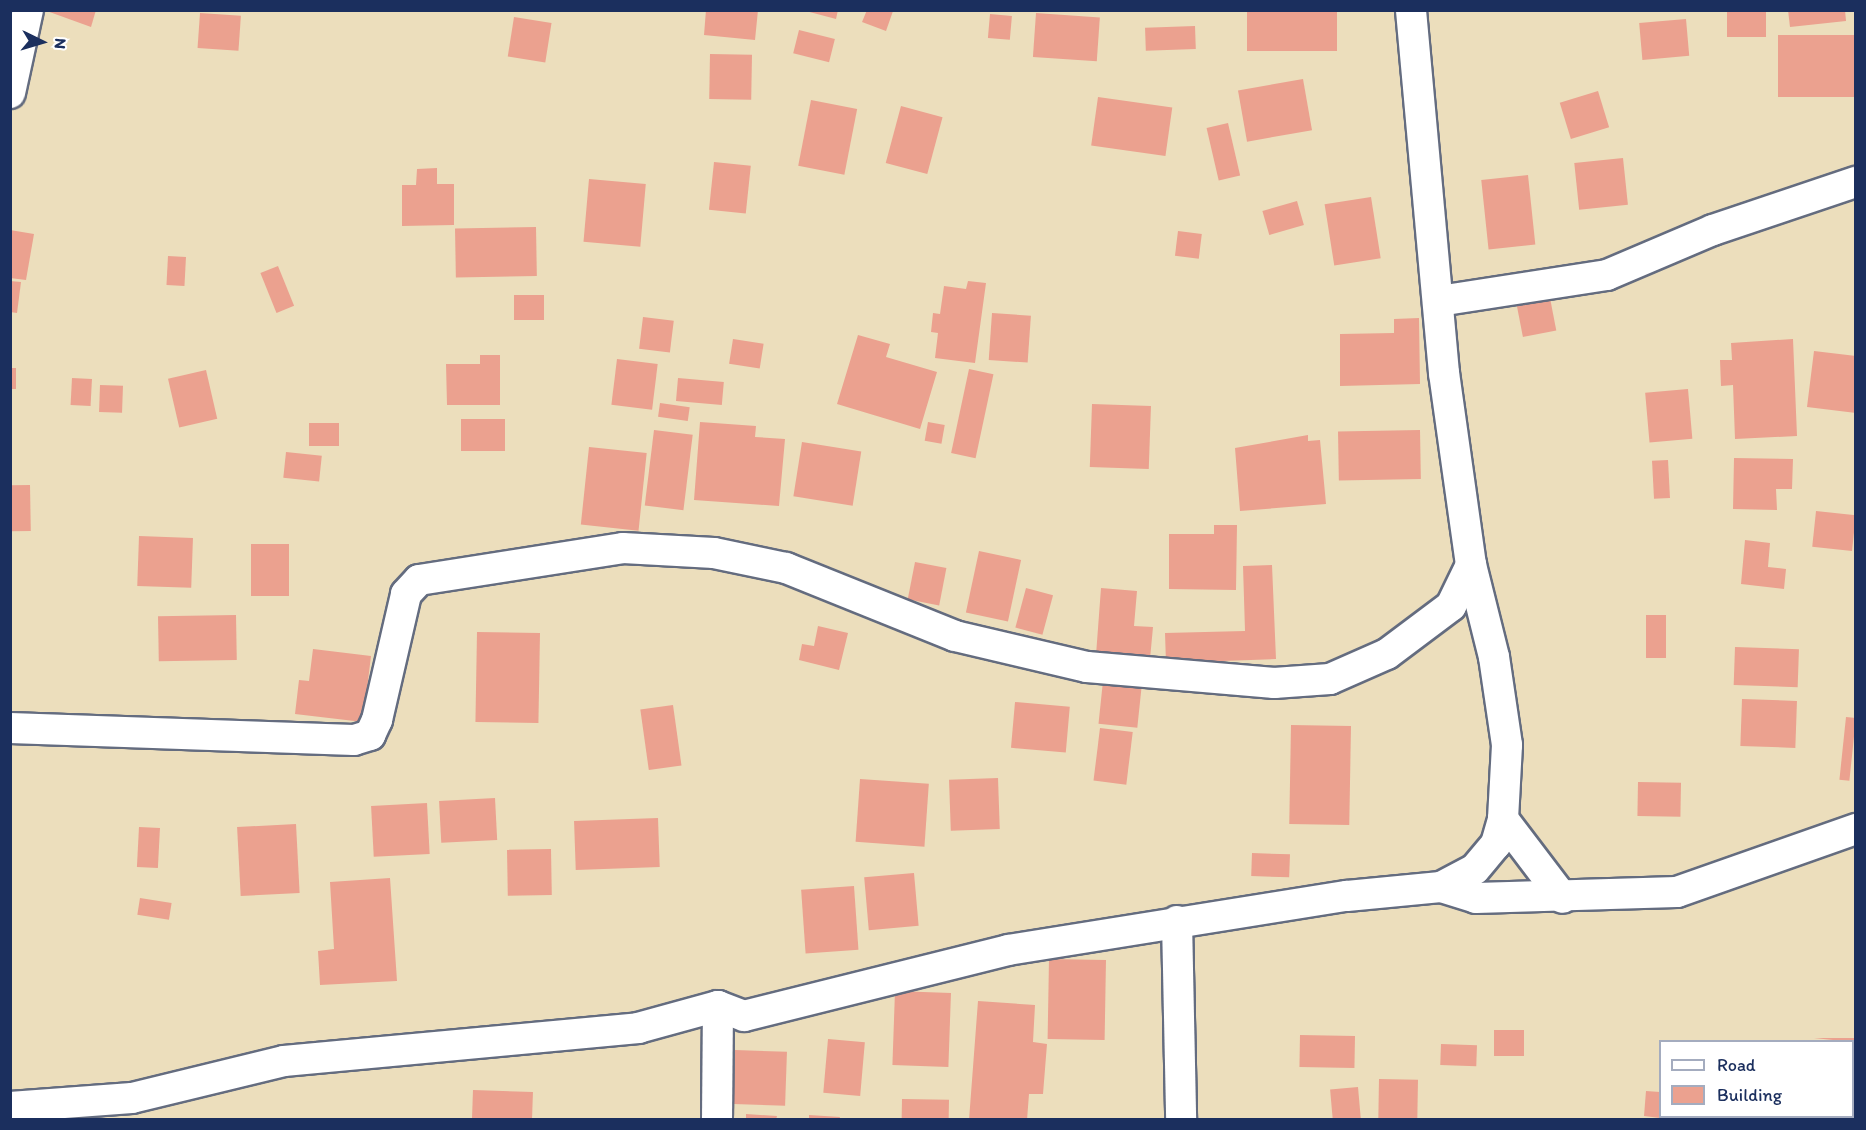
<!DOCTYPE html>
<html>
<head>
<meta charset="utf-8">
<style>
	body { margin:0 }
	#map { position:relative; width:1866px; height:1130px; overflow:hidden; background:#ecdebc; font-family:Itim,sans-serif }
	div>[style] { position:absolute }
	.building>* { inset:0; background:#eba18f; transform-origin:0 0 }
	.roads { filter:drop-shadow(2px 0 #646c7f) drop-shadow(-2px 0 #646c7f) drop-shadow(0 2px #646c7f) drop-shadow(0 -2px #646c7f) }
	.street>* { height:30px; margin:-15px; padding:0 15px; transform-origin:15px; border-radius:15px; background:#fff }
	span { translate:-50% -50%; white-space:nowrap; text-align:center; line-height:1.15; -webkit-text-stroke:4.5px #fff; paint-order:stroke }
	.frame { position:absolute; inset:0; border:12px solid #1b2f5e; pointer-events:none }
	.legend { position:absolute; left:1659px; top:1040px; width:195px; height:78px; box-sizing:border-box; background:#fff; border:2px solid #a4acbf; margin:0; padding:8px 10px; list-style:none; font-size:18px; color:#1b2f5e }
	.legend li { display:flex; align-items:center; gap:12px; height:30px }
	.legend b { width:30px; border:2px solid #a4acbf }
	.north { position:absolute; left:12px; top:12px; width:60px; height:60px; -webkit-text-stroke:4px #fff; paint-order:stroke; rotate:95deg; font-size:16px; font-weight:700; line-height:24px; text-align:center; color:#1b2f5e }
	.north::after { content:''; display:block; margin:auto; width:21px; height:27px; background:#1b2f5e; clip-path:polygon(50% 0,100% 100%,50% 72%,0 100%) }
</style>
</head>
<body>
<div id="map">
	<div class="building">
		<div style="clip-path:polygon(44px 10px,96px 10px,91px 27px)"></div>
		<div style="clip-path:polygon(706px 10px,758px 10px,755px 40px,704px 35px)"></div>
		<div style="clip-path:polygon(802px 10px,838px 10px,836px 19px)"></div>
		<div style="clip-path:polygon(867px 10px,893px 11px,886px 31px,862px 22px)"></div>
		<div style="left:1247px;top:10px;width:90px;height:41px"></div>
		<div style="left:1727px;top:10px;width:39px;height:27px"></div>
		<div style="clip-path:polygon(1788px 10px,1845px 10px,1846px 21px,1790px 27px)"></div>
		<div style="left:200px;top:13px;width:41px;height:35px;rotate:4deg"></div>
		<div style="left:1036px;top:13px;width:64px;height:44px;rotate:4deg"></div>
		<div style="left:990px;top:14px;width:22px;height:24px;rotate:5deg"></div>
		<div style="left:514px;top:17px;width:38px;height:40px;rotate:9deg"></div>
		<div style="left:1686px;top:19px;width:37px;height:47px;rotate:85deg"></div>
		<div style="left:1195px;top:26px;width:23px;height:50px;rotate:88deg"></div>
		<div style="left:799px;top:30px;width:37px;height:24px;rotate:14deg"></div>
		<div style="left:1856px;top:35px;width:62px;height:78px;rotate:90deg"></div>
		<div style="left:710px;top:54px;width:42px;height:45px;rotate:1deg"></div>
		<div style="left:1303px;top:79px;width:52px;height:66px;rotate:80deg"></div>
		<div style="left:1598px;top:91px;width:38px;height:40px;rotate:73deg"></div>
		<div style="left:1098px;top:97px;width:75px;height:49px;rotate:8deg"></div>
		<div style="left:811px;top:100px;width:47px;height:67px;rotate:11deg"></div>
		<div style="left:901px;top:106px;width:43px;height:59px;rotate:15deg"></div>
		<div style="left:1228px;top:123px;width:54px;height:22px;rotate:77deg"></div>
		<div style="left:1623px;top:158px;width:47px;height:49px;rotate:84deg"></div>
		<div style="left:714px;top:162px;width:37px;height:48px;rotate:6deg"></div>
		<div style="clip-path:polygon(437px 168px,437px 184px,454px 184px,454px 225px,402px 226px,402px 185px,416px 185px,417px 169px)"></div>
		<div style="left:1528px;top:175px;width:70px;height:47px;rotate:84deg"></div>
		<div style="left:589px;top:179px;width:57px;height:63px;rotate:5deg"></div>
		<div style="left:1371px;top:197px;width:62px;height:47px;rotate:81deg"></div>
		<div style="left:1297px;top:201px;width:25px;height:36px;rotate:74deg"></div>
		<div style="left:536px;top:227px;width:49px;height:81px;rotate:89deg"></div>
		<div style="clip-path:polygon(10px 230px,34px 234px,26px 280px,10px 278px)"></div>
		<div style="left:1178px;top:231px;width:24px;height:25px;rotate:7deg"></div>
		<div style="left:168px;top:256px;width:18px;height:29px;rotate:3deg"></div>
		<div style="left:278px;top:266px;width:43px;height:19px;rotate:68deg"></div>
		<div style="clip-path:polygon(10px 281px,21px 282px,17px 313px,10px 312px)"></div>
		<div style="clip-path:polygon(968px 281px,986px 283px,975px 363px,935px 358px,938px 333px,931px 332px,933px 313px,940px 314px,944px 286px,966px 289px)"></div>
		<div style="left:514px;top:295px;width:30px;height:25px"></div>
		<div style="left:1550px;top:298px;width:33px;height:34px;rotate:79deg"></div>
		<div style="left:992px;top:313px;width:39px;height:47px;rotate:4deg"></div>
		<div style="left:643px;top:317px;width:31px;height:32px;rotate:7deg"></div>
		<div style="clip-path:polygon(1419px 318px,1420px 384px,1340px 386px,1340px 334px,1394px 333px,1394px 319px)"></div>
		<div style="clip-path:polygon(858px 335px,890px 344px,886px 357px,937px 372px,920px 429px,837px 404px)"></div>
		<div style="left:733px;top:339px;width:31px;height:25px;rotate:9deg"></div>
		<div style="clip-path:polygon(1793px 339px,1797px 436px,1735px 439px,1733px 385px,1721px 386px,1720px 360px,1732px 360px,1731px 343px)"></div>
		<div style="clip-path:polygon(1814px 351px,1856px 356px,1856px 413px,1807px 407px)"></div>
		<div style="clip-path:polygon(480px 355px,500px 355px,500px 405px,447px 405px,446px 364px,480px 364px)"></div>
		<div style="left:617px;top:359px;width:41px;height:46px;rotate:7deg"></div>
		<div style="left:16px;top:368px;width:21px;height:6px;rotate:90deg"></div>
		<div style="left:969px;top:369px;width:25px;height:86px;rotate:12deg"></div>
		<div style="left:206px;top:370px;width:50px;height:39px;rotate:77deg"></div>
		<div style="left:72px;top:378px;width:20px;height:27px;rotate:3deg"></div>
		<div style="left:678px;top:378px;width:46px;height:23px;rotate:5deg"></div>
		<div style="left:100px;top:385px;width:23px;height:27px;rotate:2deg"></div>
		<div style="left:1688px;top:389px;width:50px;height:43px;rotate:85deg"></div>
		<div style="left:660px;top:403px;width:30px;height:14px;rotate:8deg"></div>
		<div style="left:1092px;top:404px;width:59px;height:63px;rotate:2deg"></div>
		<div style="left:461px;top:419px;width:44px;height:32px"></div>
		<div style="clip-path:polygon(700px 422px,756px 426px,755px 437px,785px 439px,779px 506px,694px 500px)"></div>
		<div style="left:928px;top:422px;width:17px;height:19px;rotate:10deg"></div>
		<div style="left:339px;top:423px;width:23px;height:30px;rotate:90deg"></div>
		<div style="left:654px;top:430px;width:39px;height:76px;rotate:7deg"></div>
		<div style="left:1420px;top:430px;width:49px;height:82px;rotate:89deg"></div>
		<div style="clip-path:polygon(1308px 435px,1308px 441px,1320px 440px,1326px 504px,1240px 511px,1235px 448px)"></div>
		<div style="left:802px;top:442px;width:60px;height:55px;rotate:9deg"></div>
		<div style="left:589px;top:447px;width:58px;height:78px;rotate:6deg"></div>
		<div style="left:286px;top:452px;width:36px;height:26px;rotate:6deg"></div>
		<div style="clip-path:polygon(1734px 458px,1793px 459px,1792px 489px,1776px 489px,1777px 510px,1733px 509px)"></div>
		<div style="left:1668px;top:460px;width:38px;height:16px;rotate:87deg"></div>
		<div style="left:30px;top:485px;width:46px;height:20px;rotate:89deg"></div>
		<div style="left:1816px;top:511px;width:40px;height:36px;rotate:6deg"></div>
		<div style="clip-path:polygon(1214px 525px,1237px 525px,1236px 590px,1169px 589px,1169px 534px,1214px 534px)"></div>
		<div style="left:139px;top:536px;width:54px;height:50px;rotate:2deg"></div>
		<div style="clip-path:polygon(1745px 540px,1770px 543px,1768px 567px,1786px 569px,1784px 589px,1741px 584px)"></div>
		<div style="left:251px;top:544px;width:38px;height:52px"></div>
		<div style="left:979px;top:551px;width:43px;height:63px;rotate:12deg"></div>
		<div style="left:915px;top:562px;width:32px;height:38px;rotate:11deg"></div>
		<div style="clip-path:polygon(1272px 565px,1276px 659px,1166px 663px,1165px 633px,1245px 631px,1243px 566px)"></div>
		<div style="left:1026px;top:588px;width:28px;height:41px;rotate:15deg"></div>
		<div style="clip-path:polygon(1101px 588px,1137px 591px,1134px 626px,1153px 627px,1150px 659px,1096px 655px)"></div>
		<div style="left:236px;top:615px;width:45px;height:78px;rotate:89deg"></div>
		<div style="left:1646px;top:615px;width:20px;height:43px"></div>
		<div style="clip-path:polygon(818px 626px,848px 633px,839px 670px,799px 660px,802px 644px,814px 646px)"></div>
		<div style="left:477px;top:632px;width:63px;height:90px;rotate:1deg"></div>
		<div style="left:1735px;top:647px;width:64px;height:38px;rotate:2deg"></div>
		<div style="clip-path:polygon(313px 649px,371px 656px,363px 722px,295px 714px,299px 680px,309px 681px)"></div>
		<div style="left:1103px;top:681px;width:39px;height:43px;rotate:6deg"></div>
		<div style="left:1742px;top:699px;width:55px;height:47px;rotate:2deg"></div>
		<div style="left:1015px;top:702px;width:55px;height:46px;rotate:5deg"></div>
		<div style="left:673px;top:705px;width:61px;height:33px;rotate:82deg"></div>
		<div style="left:1846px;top:717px;width:10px;height:63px;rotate:6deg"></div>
		<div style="left:1291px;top:725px;width:60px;height:99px;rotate:1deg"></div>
		<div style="left:1100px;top:728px;width:33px;height:53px;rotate:7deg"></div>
		<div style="left:998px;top:778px;width:51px;height:49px;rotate:88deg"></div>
		<div style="left:860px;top:779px;width:69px;height:63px;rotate:4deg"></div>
		<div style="left:1638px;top:782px;width:43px;height:34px;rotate:1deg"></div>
		<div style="left:495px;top:798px;width:42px;height:56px;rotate:87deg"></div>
		<div style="left:427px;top:803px;width:51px;height:56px;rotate:87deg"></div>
		<div style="left:658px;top:818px;width:49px;height:84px;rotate:88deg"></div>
		<div style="left:296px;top:824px;width:69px;height:59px;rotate:87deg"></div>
		<div style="left:139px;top:827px;width:21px;height:40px;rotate:3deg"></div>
		<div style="left:551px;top:849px;width:46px;height:44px;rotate:89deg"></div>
		<div style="left:1252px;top:853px;width:38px;height:23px;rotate:2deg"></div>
		<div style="left:914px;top:873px;width:53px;height:50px;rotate:85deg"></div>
		<div style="clip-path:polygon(390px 878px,397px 981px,320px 985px,318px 951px,334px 949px,330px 882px)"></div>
		<div style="left:854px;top:886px;width:64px;height:53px;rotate:86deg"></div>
		<div style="left:140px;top:898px;width:32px;height:17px;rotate:9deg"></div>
		<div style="left:1049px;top:959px;width:57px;height:80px;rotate:1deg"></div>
		<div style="left:895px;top:991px;width:56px;height:74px;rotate:2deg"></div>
		<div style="clip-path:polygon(978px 1001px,1035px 1005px,1033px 1042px,1047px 1044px,1043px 1094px,1029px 1094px,1027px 1120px,969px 1120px)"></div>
		<div style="left:1494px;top:1030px;width:30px;height:26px"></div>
		<div style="left:1300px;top:1035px;width:55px;height:32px;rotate:1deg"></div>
		<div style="clip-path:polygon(1814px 1038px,1856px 1038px,1856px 1098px,1852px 1042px)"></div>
		<div style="left:828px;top:1039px;width:37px;height:54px;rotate:5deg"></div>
		<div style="left:1441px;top:1044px;width:36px;height:21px;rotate:2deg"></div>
		<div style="left:735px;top:1050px;width:52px;height:54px;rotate:2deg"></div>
		<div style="left:1379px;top:1079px;width:39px;height:41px;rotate:1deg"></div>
		<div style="left:1358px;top:1087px;width:33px;height:28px;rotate:85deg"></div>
		<div style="left:473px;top:1090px;width:60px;height:30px;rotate:2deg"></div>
		<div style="clip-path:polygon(1646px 1091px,1660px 1092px,1660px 1118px,1644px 1116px)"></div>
		<div style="left:902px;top:1099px;width:47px;height:21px;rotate:1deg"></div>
		<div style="clip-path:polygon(746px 1114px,777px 1116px,776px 1120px,746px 1120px)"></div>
		<div style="clip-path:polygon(809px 1115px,840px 1117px,839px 1120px,809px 1120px)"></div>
	</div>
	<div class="roads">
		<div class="street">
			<div style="left:10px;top:93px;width:85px;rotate:-77.8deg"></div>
			<div style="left:1439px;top:301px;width:170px;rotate:-8.8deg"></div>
			<div style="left:1607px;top:275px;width:115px;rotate:-23deg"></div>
			<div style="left:1713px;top:230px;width:151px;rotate:-18.6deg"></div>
			<div style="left:10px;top:728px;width:344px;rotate:2deg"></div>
			<div style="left:354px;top:740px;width:17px;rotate:-17deg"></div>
			<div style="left:370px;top:735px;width:17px;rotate:-65deg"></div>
			<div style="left:377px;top:720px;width:129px;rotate:-77deg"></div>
			<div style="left:406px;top:594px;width:19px;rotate:-47deg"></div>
			<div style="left:419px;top:580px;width:206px;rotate:-8.9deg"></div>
			<div style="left:623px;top:548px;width:91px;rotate:3.1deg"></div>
			<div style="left:714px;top:553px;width:74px;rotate:11.8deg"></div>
			<div style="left:786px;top:568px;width:182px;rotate:21.9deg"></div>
			<div style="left:955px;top:636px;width:136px;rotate:13.2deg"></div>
			<div style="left:1087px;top:667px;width:188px;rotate:4.9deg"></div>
			<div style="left:1274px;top:683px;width:56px;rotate:-4.1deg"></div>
			<div style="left:1330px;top:679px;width:62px;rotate:-23.7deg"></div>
			<div style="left:1387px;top:654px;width:80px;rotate:-36.9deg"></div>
			<div style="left:1451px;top:606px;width:46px;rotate:-64deg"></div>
			<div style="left:1503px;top:819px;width:99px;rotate:52.8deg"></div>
			<div style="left:1441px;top:887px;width:37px;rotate:17deg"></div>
			<div style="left:1476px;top:898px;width:201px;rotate:-1.7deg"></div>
			<div style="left:1677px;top:892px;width:190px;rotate:-19.4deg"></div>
			<div style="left:1177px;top:921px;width:199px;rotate:88.8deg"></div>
			<div style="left:10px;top:1107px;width:122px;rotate:-4.2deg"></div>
			<div style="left:132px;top:1098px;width:156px;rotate:-13.7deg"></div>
			<div style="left:284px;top:1061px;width:356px;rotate:-5.3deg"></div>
			<div style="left:638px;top:1028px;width:83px;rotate:-15.4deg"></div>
			<div style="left:718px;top:1006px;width:28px;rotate:21deg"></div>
			<div style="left:744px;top:1016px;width:272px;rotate:-14deg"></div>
			<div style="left:1008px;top:950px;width:343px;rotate:-9.1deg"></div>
			<div style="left:1347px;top:896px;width:94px;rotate:-5.5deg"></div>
			<div style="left:1441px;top:887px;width:38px;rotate:-28deg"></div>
			<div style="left:1475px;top:869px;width:33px;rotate:-50deg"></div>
			<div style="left:1496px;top:844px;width:26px;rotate:-74deg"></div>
			<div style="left:1503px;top:819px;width:74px;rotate:-86.9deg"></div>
			<div style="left:1507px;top:745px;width:89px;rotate:-98.4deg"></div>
			<div style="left:1494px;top:657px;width:95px;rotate:-104deg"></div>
			<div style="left:1471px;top:565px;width:194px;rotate:-98deg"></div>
			<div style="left:1444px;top:373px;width:364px;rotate:-95.2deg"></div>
			<div style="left:717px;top:1120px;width:114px;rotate:-89.5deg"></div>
		</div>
	</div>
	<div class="frame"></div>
	<ul class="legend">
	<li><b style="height:8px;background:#fff"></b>Road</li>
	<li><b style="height:16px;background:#eba18f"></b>Building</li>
	</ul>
	<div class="north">N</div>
</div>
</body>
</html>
